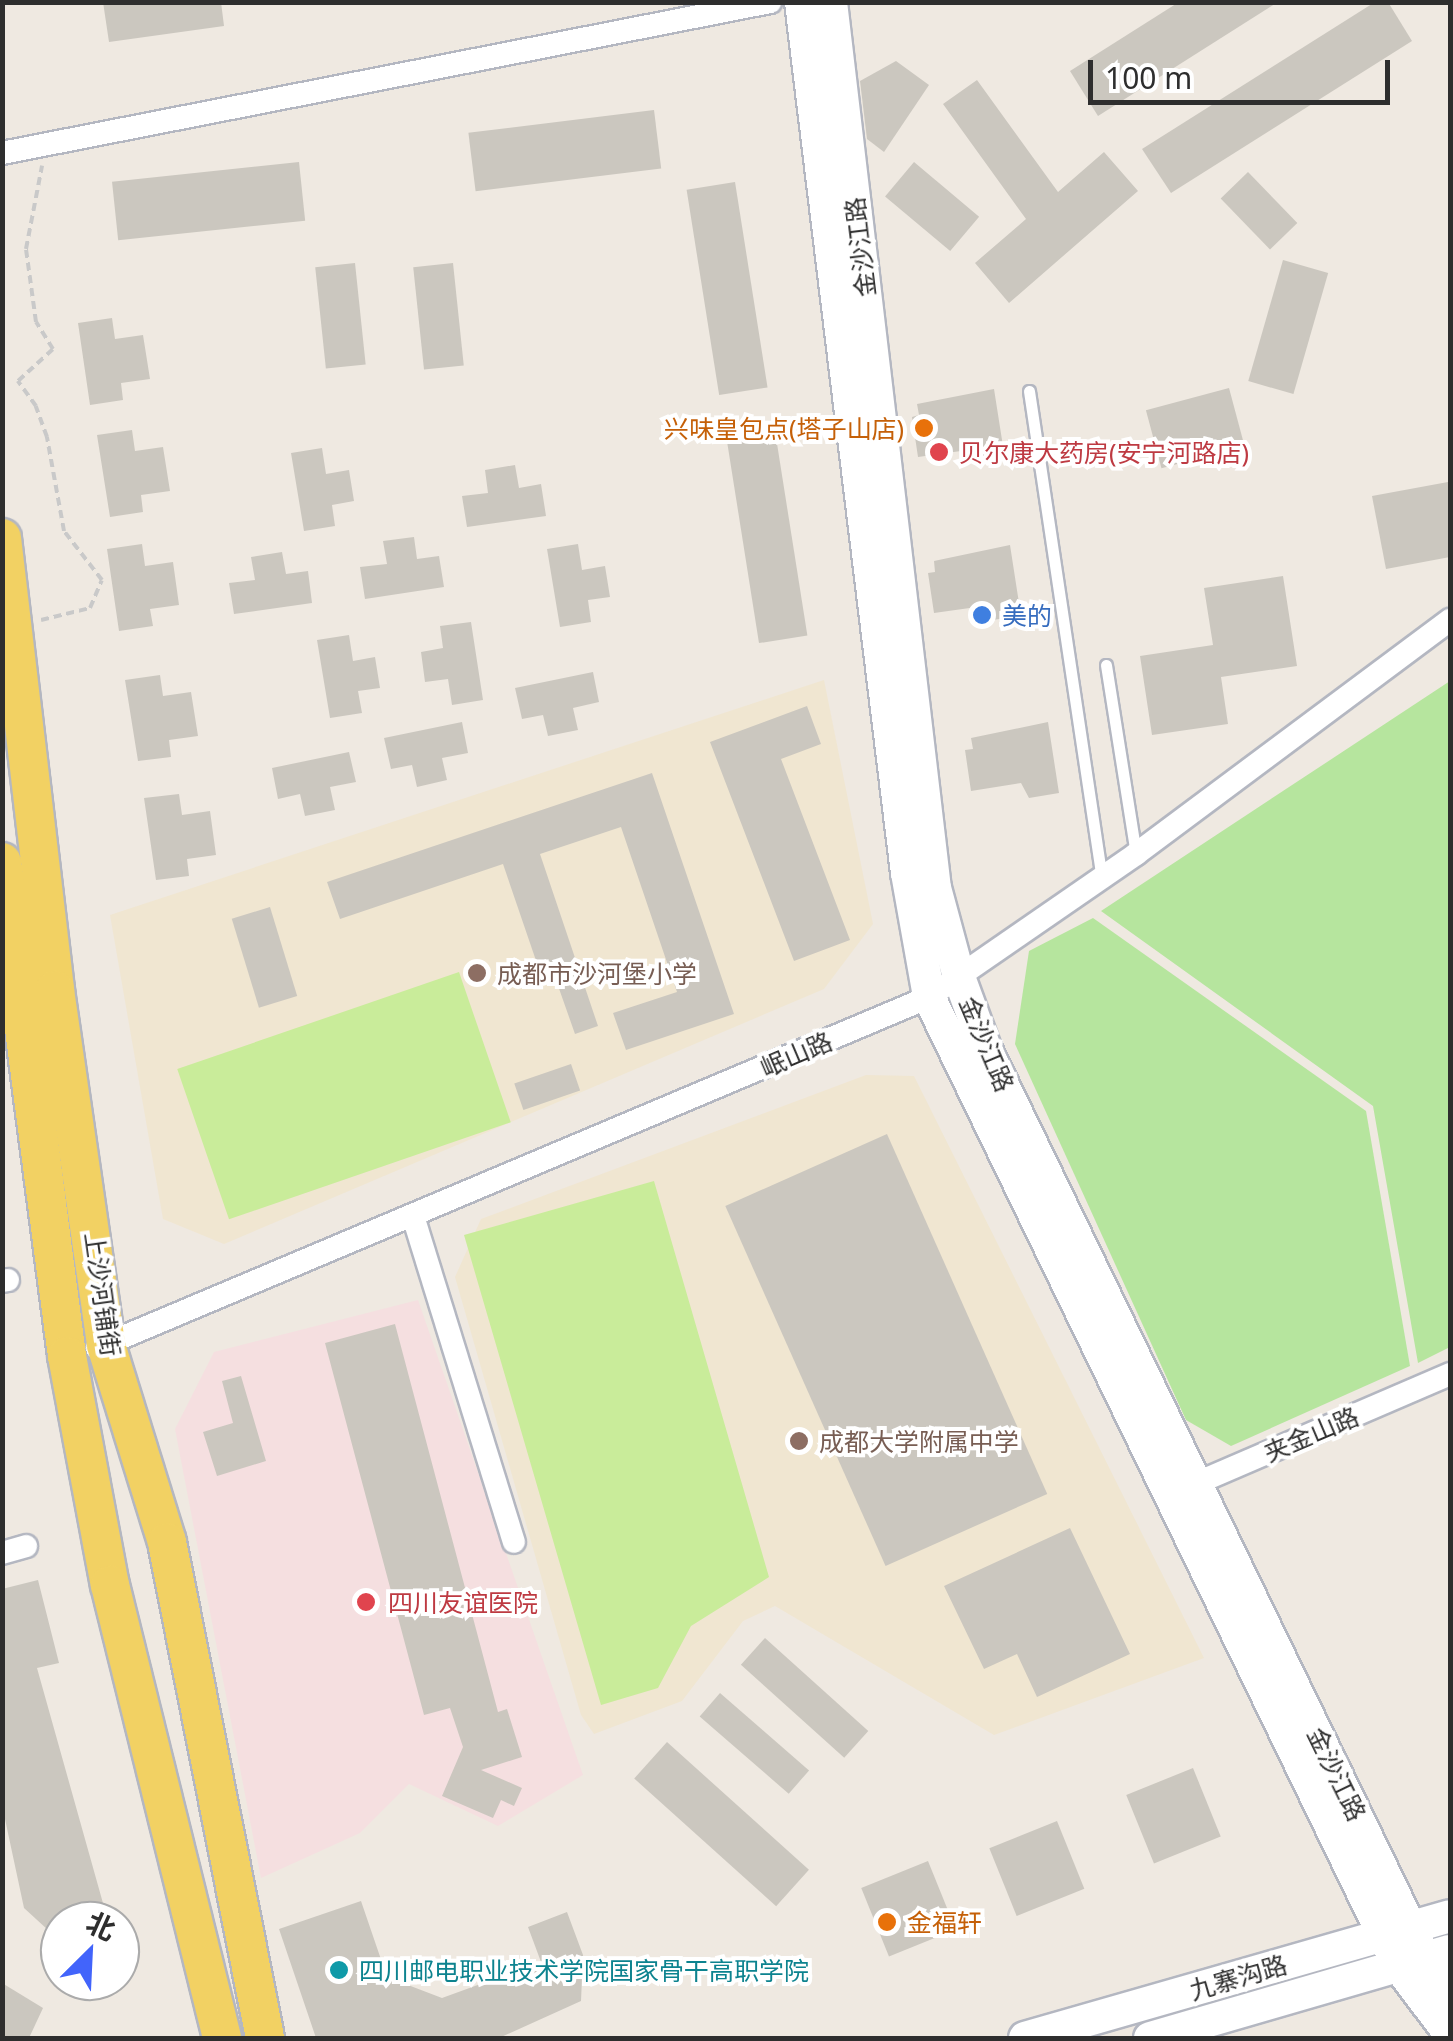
<!DOCTYPE html>
<html>
<head>
<meta charset="utf-8">
<style>
	body { margin:0 }
	#map { position:relative; width:1453px; height:2041px; overflow:hidden; background:#efe9e1; font-family:"Noto Sans","Noto Sans SC",sans-serif }
	div>[style] { position:absolute }
	.education>* { inset:0; background:#f0e6d1 }
	.medical>* { inset:0; background:#f5dfe0 }
	.green>* { inset:0; background:#b6e59e }
	.pitch>* { inset:0; background:#c9ec9a; transform-origin:0 0 }
	.building>* { inset:0; background:#cbc7bf; transform-origin:0 0 }
	.path>* { height:4px; margin-top:-2px; transform-origin:0; background:repeating-linear-gradient(90deg,#c9c9c9 0 8px,transparent 0 13px) }
	.roads { filter:drop-shadow(2px 0 #b4b7c1) drop-shadow(-2px 0 #b4b7c1) drop-shadow(0 2px #b4b7c1) drop-shadow(0 -2px #b4b7c1) }
	.lane>* { height:11px; margin:-5.5px; padding:0 5.5px; transform-origin:5.5px; border-radius:5.5px; background:#fff }
	.street>* { height:22px; margin:-11px; padding:0 11px; transform-origin:11px; border-radius:11px; background:#fff }
	.secondary>* { height:32px; margin:-16px; padding:0 16px; transform-origin:16px; border-radius:16px; background:#fff }
	.primary>* { height:38px; margin:-19px; padding:0 19px; transform-origin:19px; border-radius:19px; background:#f2d163 }
	.dots>* { width:28px; height:28px; translate:-50% -50%; box-sizing:border-box; border:5px solid #fff; border-radius:50% }
	span { translate:-50% -50%; white-space:nowrap; text-align:center; line-height:1.15; -webkit-text-stroke:8px #fff; paint-order:stroke }
	.street-label { font-size:25px; color:#2e2e2e }
	.food-label { font-size:25px; color:#c56008 }
	.right { translate:-100% -50%; text-align:right }
	.left { translate:0 -50%; text-align:left }
	.health-label { font-size:25px; color:#be3a42 }
	.shop-label { font-size:25px; color:#366cbe }
	.education-label { font-size:25px; color:#785e54 }
	.culture-label { font-size:25px; color:#0d838f }
	.frame { position:absolute; inset:0; border:5px solid #2e2e2e; pointer-events:none }
	.north { position:absolute; left:40px; top:1901px; width:100px; height:100px; box-sizing:border-box; background:#fff; border:2px solid #ababab; border-radius:50%; rotate:24deg; font-size:28px; font-weight:700; line-height:40px; text-align:center; color:#2e2e2e }
	.north::after { content:''; display:block; margin:auto; width:35px; height:45px; background:#4264fb; clip-path:polygon(50% 0,100% 100%,50% 72%,0 100%) }
	.scale { position:absolute; left:1088px; top:60px; width:302px; height:45px; box-sizing:border-box; border:5px solid #2e2e2e; border-top:0; padding-left:12px; font-size:30px; line-height:35px; white-space:nowrap; color:#2e2e2e; -webkit-text-stroke:8px #fff; paint-order:stroke }
</style>
</head>
<body>
<div id="map">
	<div class="education">
		<div style="clip-path:polygon(824px 680px,873px 924px,824px 989px,224px 1244px,163px 1219px,110px 915px)"></div>
		<div style="clip-path:polygon(866px 1075px,914px 1076px,1204px 1658px,994px 1735px,775px 1606px,743px 1621px,682px 1701px,594px 1734px,581px 1715px,455px 1277px,481px 1219px)"></div>
	</div>
	<div class="medical">
		<div style="clip-path:polygon(418px 1300px,583px 1775px,498px 1826px,409px 1784px,360px 1833px,261px 1878px,175px 1429px,214px 1352px)"></div>
	</div>
	<div class="green">
		<div style="clip-path:polygon(1450px 681px,1450px 1347px,1418px 1363px,1373px 1106px,1101px 911px)"></div>
		<div style="clip-path:polygon(1093px 918px,1366px 1111px,1410px 1366px,1231px 1446px,1186px 1420px,1015px 1044px,1029px 951px)"></div>
	</div>
	<div class="pitch">
		<div style="left:459px;top:972px;width:159px;height:298px;rotate:71deg"></div>
		<div style="clip-path:polygon(654px 1181px,769px 1577px,691px 1626px,658px 1688px,601px 1705px,464px 1235px)"></div>
	</div>
	<div class="building">
		<div style="clip-path:polygon(103px 2px,221px 2px,224px 26px,109px 42px)"></div>
		<div style="clip-path:polygon(1179px 2px,1278px 2px,1098px 116px,1070px 71px)"></div>
		<div style="clip-path:polygon(1375px 2px,1388px 2px,1412px 41px,1171px 193px,1142px 149px)"></div>
		<div style="clip-path:polygon(896px 61px,929px 85px,884px 152px,867px 139px,860px 81px)"></div>
		<div style="clip-path:polygon(977px 80px,1058px 192px,1104px 152px,1138px 191px,1009px 303px,975px 263px,1026px 219px,943px 104px)"></div>
		<div style="left:654px;top:110px;width:59px;height:187px;rotate:83deg"></div>
		<div style="left:299px;top:162px;width:59px;height:188px;rotate:84deg"></div>
		<div style="left:914px;top:162px;width:85px;height:45px;rotate:40deg"></div>
		<div style="left:1248px;top:172px;width:71px;height:38px;rotate:46deg"></div>
		<div style="left:735px;top:182px;width:208px;height:49px;rotate:81deg"></div>
		<div style="left:1283px;top:260px;width:47px;height:126px;rotate:16deg"></div>
		<div style="left:355px;top:263px;width:102px;height:40px;rotate:84deg"></div>
		<div style="left:453px;top:263px;width:103px;height:40px;rotate:84deg"></div>
		<div style="clip-path:polygon(112px 318px,115px 339px,143px 335px,150px 379px,121px 383px,123px 400px,90px 405px,78px 323px)"></div>
		<div style="left:1229px;top:388px;width:60px;height:86px;rotate:75deg"></div>
		<div style="clip-path:polygon(994px 389px,1005px 459px,976px 464px,968px 450px,918px 457px,912px 417px,919px 415px,917px 404px)"></div>
		<div style="clip-path:polygon(132px 430px,135px 451px,163px 447px,170px 491px,141px 495px,143px 512px,110px 517px,97px 435px)"></div>
		<div style="left:775px;top:431px;width:207px;height:49px;rotate:81deg"></div>
		<div style="clip-path:polygon(322px 448px,326px 474px,349px 470px,354px 501px,332px 505px,335px 526px,304px 531px,291px 453px)"></div>
		<div style="clip-path:polygon(515px 465px,519px 488px,541px 484px,546px 516px,467px 527px,462px 496px,488px 493px,485px 470px)"></div>
		<div style="clip-path:polygon(1448px 482px,1450px 557px,1386px 569px,1372px 496px)"></div>
		<div style="clip-path:polygon(414px 537px,417px 559px,439px 556px,444px 587px,365px 599px,360px 567px,387px 564px,383px 541px)"></div>
		<div style="clip-path:polygon(142px 544px,145px 566px,173px 562px,179px 605px,150px 609px,153px 626px,119px 631px,107px 549px)"></div>
		<div style="clip-path:polygon(578px 544px,582px 570px,605px 566px,610px 597px,588px 600px,591px 622px,560px 627px,547px 549px)"></div>
		<div style="clip-path:polygon(1010px 545px,1021px 616px,992px 620px,984px 606px,934px 613px,928px 573px,935px 572px,934px 561px)"></div>
		<div style="clip-path:polygon(282px 552px,286px 574px,308px 571px,312px 603px,234px 614px,229px 583px,255px 580px,251px 557px)"></div>
		<div style="clip-path:polygon(1283px 576px,1297px 666px,1221px 677px,1228px 724px,1152px 735px,1140px 656px,1213px 645px,1204px 588px)"></div>
		<div style="clip-path:polygon(471px 622px,483px 700px,452px 705px,448px 679px,425px 682px,421px 652px,443px 648px,440px 626px)"></div>
		<div style="clip-path:polygon(349px 635px,353px 661px,375px 657px,380px 688px,358px 691px,362px 713px,330px 718px,317px 640px)"></div>
		<div style="clip-path:polygon(593px 672px,599px 702px,573px 708px,578px 730px,548px 736px,543px 715px,522px 719px,515px 688px)"></div>
		<div style="clip-path:polygon(160px 675px,163px 696px,191px 692px,198px 736px,169px 740px,171px 757px,138px 761px,125px 680px)"></div>
		<div style="clip-path:polygon(807px 706px,821px 744px,781px 759px,850px 940px,794px 961px,710px 742px)"></div>
		<div style="clip-path:polygon(462px 722px,468px 753px,442px 758px,447px 780px,417px 787px,412px 765px,391px 769px,384px 738px)"></div>
		<div style="clip-path:polygon(1048px 722px,1059px 793px,1029px 798px,1021px 783px,971px 791px,965px 750px,973px 749px,971px 738px)"></div>
		<div style="clip-path:polygon(349px 752px,356px 782px,330px 787px,335px 810px,305px 816px,300px 794px,278px 799px,272px 768px)"></div>
		<div style="clip-path:polygon(652px 773px,734px 1014px,626px 1050px,613px 1013px,677px 992px,621px 827px,540px 854px,598px 1026px,575px 1034px,556px 980px,544px 984px,503px 864px,340px 919px,327px 882px)"></div>
		<div style="clip-path:polygon(179px 794px,182px 815px,210px 811px,216px 855px,187px 859px,189px 876px,156px 880px,144px 798px)"></div>
		<div style="left:270px;top:907px;width:93px;height:40px;rotate:73deg"></div>
		<div style="left:571px;top:1064px;width:28px;height:60px;rotate:71deg"></div>
		<div style="left:887px;top:1134px;width:394px;height:177px;rotate:66deg"></div>
		<div style="clip-path:polygon(395px 1324px,498px 1712px,507px 1709px,522px 1757px,481px 1770px,522px 1788px,514px 1806px,501px 1800px,493px 1818px,442px 1796px,463px 1747px,450px 1708px,424px 1715px,325px 1343px)"></div>
		<div style="clip-path:polygon(241px 1376px,266px 1461px,217px 1476px,203px 1432px,233px 1423px,222px 1381px)"></div>
		<div style="clip-path:polygon(1070px 1528px,1130px 1654px,1037px 1697px,1017px 1654px,984px 1669px,944px 1586px)"></div>
		<div style="clip-path:polygon(38px 1580px,59px 1663px,37px 1668px,108px 1921px,60px 1921px,60px 1941px,24px 1908px,2px 1805px,2px 1589px)"></div>
		<div style="left:765px;top:1638px;width:139px;height:36px;rotate:42deg"></div>
		<div style="left:720px;top:1693px;width:118px;height:31px;rotate:41deg"></div>
		<div style="left:667px;top:1742px;width:191px;height:49px;rotate:42deg"></div>
		<div style="left:1193px;top:1768px;width:74px;height:72px;rotate:68deg"></div>
		<div style="left:1057px;top:1821px;width:73px;height:73px;rotate:68deg"></div>
		<div style="left:928px;top:1861px;width:74px;height:72px;rotate:68deg"></div>
		<div style="clip-path:polygon(361px 1901px,387px 1977px,442px 1998px,541px 1962px,528px 1927px,567px 1912px,583px 1955px,581px 2001px,499px 2038px,316px 2038px,279px 1929px)"></div>
		<div style="clip-path:polygon(2px 1983px,43px 2008px,29px 2038px,2px 2038px)"></div>
	</div>
	<div class="path">
		<div style="left:41px;top:620px;width:50px;rotate:-13.8deg"></div>
		<div style="left:90px;top:608px;width:30px;rotate:-67deg"></div>
		<div style="left:102px;top:580px;width:62px;rotate:-127.8deg"></div>
		<div style="left:64px;top:531px;width:96px;rotate:-100.3deg"></div>
		<div style="left:47px;top:437px;width:33px;rotate:-110deg"></div>
		<div style="left:36px;top:406px;width:31px;rotate:-126deg"></div>
		<div style="left:18px;top:381px;width:47px;rotate:-42.4deg"></div>
		<div style="left:53px;top:349px;width:32px;rotate:-122deg"></div>
		<div style="left:36px;top:322px;width:74px;rotate:-97.8deg"></div>
		<div style="left:26px;top:249px;width:85px;rotate:-79.1deg"></div>
	</div>
	<div class="roads">
		<div class="lane">
			<div style="left:1029px;top:391px;width:491px;rotate:81.5deg"></div>
			<div style="left:1106px;top:665px;width:191px;rotate:81deg"></div>
		</div>
		<div class="street">
			<div style="left:2px;top:153px;width:783px;rotate:-11.12deg"></div>
			<div style="left:413px;top:1216px;width:341px;rotate:72.8deg"></div>
			<div style="left:2px;top:1281px;width:6px;rotate:-9deg"></div>
			<div style="left:97px;top:1348px;width:903px;rotate:-22.87deg"></div>
			<div style="left:929px;top:997px;width:252px;rotate:-34.6deg"></div>
			<div style="left:1136px;top:854px;width:392px;rotate:-36.7deg"></div>
			<div style="left:1183px;top:1489px;width:291px;rotate:-23.3deg"></div>
			<div style="left:2px;top:1553px;width:25px;rotate:-16deg"></div>
		</div>
		<div class="secondary">
			<div style="left:801px;top:2px;width:877px;rotate:83.06deg"></div>
			<div style="left:907px;top:873px;width:126px;rotate:79.9deg"></div>
			<div style="left:929px;top:997px;width:1076px;rotate:64.15deg"></div>
			<div style="left:1398px;top:1965px;width:86px;rotate:53deg"></div>
			<div style="left:831px;top:2px;width:892px;rotate:83.31deg"></div>
			<div style="left:935px;top:888px;width:92px;rotate:74.9deg"></div>
			<div style="left:959px;top:977px;width:76px;rotate:69.9deg"></div>
			<div style="left:985px;top:1048px;width:1011px;rotate:64.2deg"></div>
			<div style="left:1425px;top:1958px;width:42px;rotate:53.7deg"></div>
			<div style="left:1025px;top:2038px;width:442px;rotate:-16deg"></div>
			<div style="left:1150px;top:2038px;width:312px;rotate:-16.2deg"></div>
		</div>
		<div class="primary">
			<div style="left:2px;top:538px;width:455px;rotate:83.3deg"></div>
			<div style="left:55px;top:990px;width:359px;rotate:81.8deg"></div>
			<div style="left:106px;top:1345px;width:206px;rotate:72.8deg"></div>
			<div style="left:167px;top:1542px;width:506px;rotate:78.82deg"></div>
			<div style="left:2px;top:862px;width:498px;rotate:82.5deg"></div>
			<div style="left:67px;top:1356px;width:233px;rotate:79.4deg"></div>
			<div style="left:110px;top:1585px;width:467px;rotate:76.1deg"></div>
		</div>
	</div>
	<div class="dots">
		<div style="left:924px;top:428px;background:#e8710a"></div>
		<div style="left:939px;top:452px;background:#e0444e"></div>
		<div style="left:982px;top:615px;background:#3f7fe0"></div>
		<div style="left:477px;top:973px;background:#8d6e63"></div>
		<div style="left:799px;top:1441px;background:#8d6e63"></div>
		<div style="left:366px;top:1602px;background:#e0444e"></div>
		<div style="left:887px;top:1922px;background:#e8710a"></div>
		<div style="left:339px;top:1970px;background:#0f9aa8"></div>
	</div>
	<div class="street-label">
		<span style="left:860px;top:247px;rotate:-97deg">金沙江路</span>
		<span style="left:987px;top:1044px;rotate:67deg">金沙江路</span>
		<span style="left:796px;top:1054px;rotate:-23deg">岷山路</span>
		<span style="left:103px;top:1294px;rotate:82deg">上沙河铺街</span>
		<span style="left:1311px;top:1434px;rotate:-23deg">夹金山路</span>
		<span style="left:1337px;top:1774px;rotate:64deg">金沙江路</span>
		<span style="left:1238px;top:1977px;rotate:-16deg">九寨沟路</span>
	</div>
	<div class="food-label">
		<span class="right" style="left:904px;top:428px">兴味皇包点(塔子山店)</span>
		<span class="left" style="left:907px;top:1922px">金福轩</span>
	</div>
	<div class="health-label">
		<span class="left" style="left:959px;top:452px">贝尔康大药房(安宁河路店)</span>
		<span class="left" style="left:388px;top:1602px">四川友谊医院</span>
	</div>
	<div class="shop-label">
		<span class="left" style="left:1002px;top:615px">美的</span>
	</div>
	<div class="education-label">
		<span class="left" style="left:497px;top:973px">成都市沙河堡小学</span>
		<span class="left" style="left:819px;top:1441px">成都大学附属中学</span>
	</div>
	<div class="culture-label">
		<span class="left" style="left:359px;top:1970px">四川邮电职业技术学院国家骨干高职学院</span>
	</div>
	<div class="frame"></div>
	<div class="north">北</div>
	<div class="scale">100 m</div>
</div>
</body>
</html>
